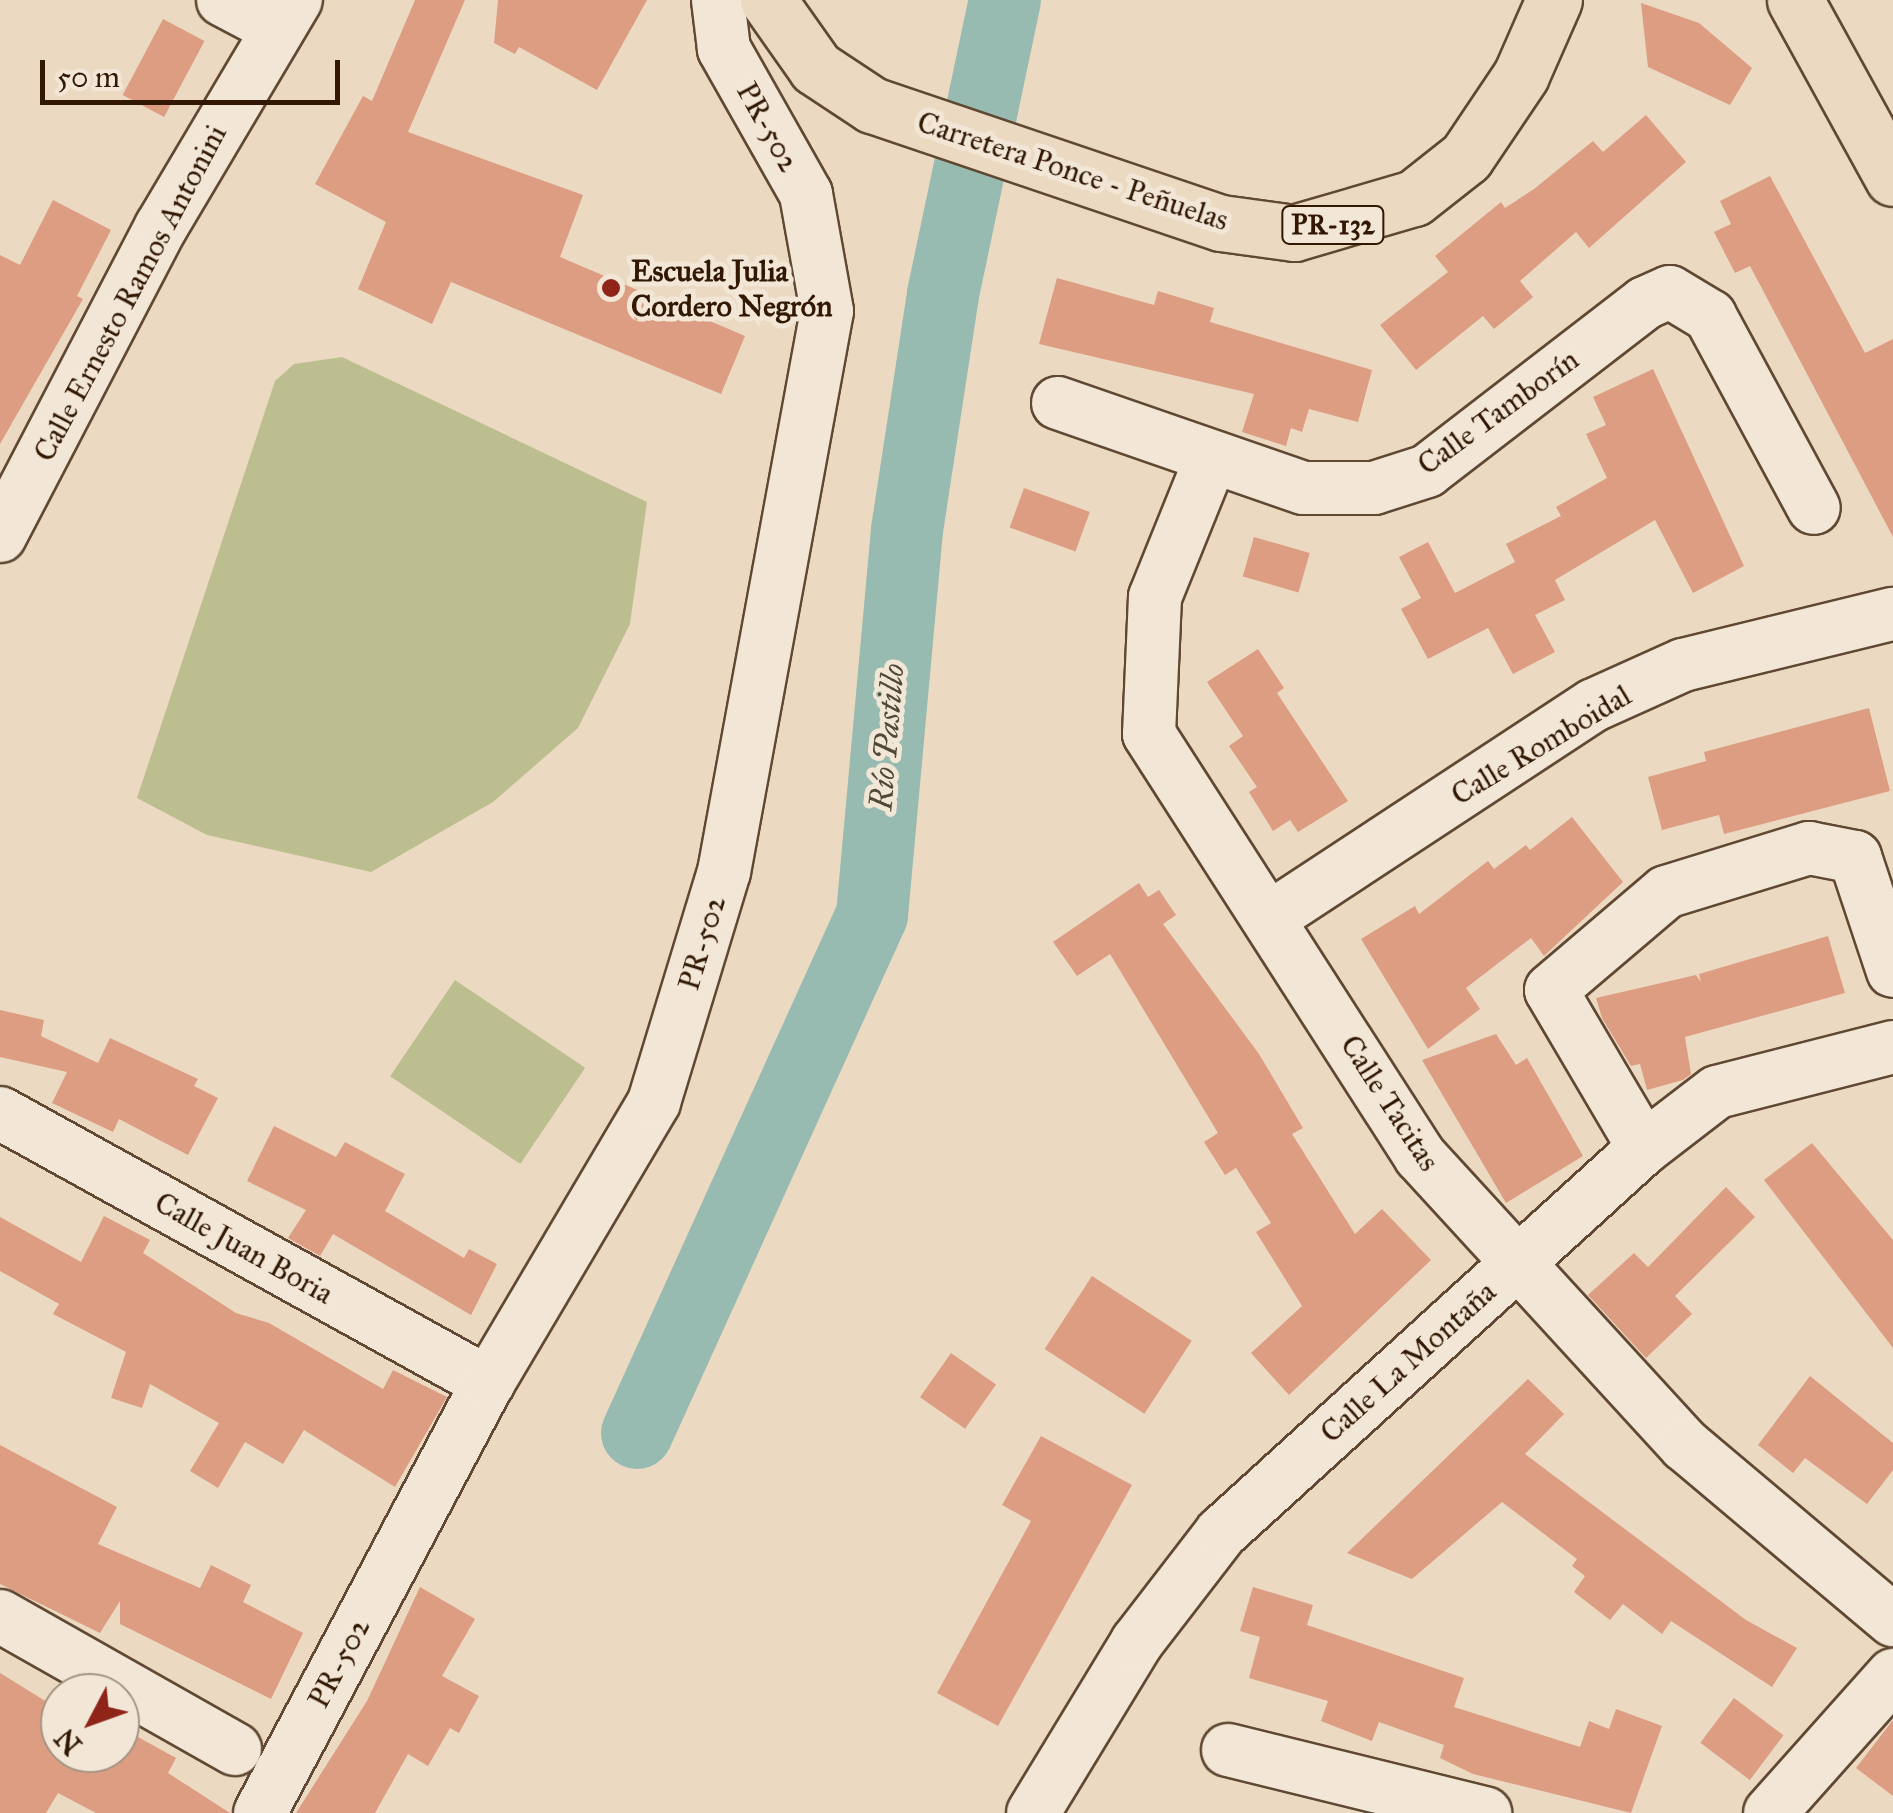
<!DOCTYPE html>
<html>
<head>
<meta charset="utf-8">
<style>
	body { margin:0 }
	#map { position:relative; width:1893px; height:1813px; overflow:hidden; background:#ebdac1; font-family:"IM FELL Great Primer",serif }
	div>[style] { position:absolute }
	.green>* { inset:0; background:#bdbe8f; transform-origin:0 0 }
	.river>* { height:72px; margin:-36px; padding:0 36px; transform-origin:36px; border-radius:36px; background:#98bbb1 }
	.building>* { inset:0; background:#dd9d82; transform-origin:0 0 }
	.roads { filter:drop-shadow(2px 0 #604832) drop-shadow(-2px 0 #604832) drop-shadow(0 2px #604832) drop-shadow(0 -2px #604832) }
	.minor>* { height:52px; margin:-26px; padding:0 26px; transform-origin:26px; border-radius:26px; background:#f2e7d7 }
	.major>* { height:55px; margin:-27.5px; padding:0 27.5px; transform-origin:27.5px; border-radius:27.5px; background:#ebdac1 }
	.dots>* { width:28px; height:28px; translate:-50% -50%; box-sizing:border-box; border:5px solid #f2e7d7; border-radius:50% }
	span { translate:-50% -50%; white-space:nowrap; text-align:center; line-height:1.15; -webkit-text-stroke:10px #f2e7d7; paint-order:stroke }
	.shield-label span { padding:2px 8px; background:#f2e7d7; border:2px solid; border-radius:8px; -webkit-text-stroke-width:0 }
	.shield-label { font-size:28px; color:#321802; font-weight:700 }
	.street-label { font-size:30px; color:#321802 }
	.poi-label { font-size:30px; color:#321802; font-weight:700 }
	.left { translate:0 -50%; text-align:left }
	.water-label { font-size:32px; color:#514937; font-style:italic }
	.north { position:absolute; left:40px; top:1673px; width:100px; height:100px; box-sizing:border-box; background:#f2e7d7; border:2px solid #a59482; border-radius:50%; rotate:229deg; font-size:28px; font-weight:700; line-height:40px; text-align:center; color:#321802 }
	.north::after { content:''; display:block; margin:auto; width:35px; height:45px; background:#8f2418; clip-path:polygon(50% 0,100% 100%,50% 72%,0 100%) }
	.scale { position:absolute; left:40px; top:60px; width:300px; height:45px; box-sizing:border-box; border:5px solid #321802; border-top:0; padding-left:12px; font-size:30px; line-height:35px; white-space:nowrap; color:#321802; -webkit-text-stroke:8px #f2e7d7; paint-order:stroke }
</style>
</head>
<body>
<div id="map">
	<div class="green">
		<div style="clip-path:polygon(342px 357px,647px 502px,630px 624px,578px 728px,493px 802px,371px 872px,207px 835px,137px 798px,275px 381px,294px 364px)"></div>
		<div style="left:455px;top:980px;width:157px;height:116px;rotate:34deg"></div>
	</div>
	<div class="river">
		<div style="left:637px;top:1433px;width:569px;rotate:-65.6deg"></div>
		<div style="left:872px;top:915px;width:387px;rotate:-84.8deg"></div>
		<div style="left:907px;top:530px;width:239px;rotate:-81.3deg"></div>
		<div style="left:943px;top:294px;width:300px;rotate:-78.1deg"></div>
	</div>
	<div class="building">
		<div style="clip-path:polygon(415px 0,465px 0,408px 132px,583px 195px,560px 257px,745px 336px,721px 394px,451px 282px,432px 324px,358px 289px,386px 222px,315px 184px,363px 96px,372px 101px)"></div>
		<div style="clip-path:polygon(498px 0,647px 0,597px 90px,519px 47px,515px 54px,494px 43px)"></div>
		<div style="clip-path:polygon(1641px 3px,1699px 23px,1752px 68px,1730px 105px,1648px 67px)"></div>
		<div style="left:163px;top:19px;width:47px;height:86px;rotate:28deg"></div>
		<div style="clip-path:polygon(1646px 115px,1686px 162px,1589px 248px,1576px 232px,1520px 281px,1533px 297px,1494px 329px,1483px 316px,1416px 370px,1380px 325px,1448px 272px,1435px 256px,1501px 202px,1505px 208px,1534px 189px,1593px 141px,1603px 152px)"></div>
		<div style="clip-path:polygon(1770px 176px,1865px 353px,1893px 339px,1893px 537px,1750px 266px,1735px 273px,1714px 232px,1731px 224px,1720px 201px)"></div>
		<div style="clip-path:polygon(53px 200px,111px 230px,77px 296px,83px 299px,0 444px,0 255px,20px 265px)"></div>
		<div style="clip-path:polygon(1057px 278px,1154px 305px,1158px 291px,1214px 308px,1210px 322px,1372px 370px,1358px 422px,1309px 409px,1302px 432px,1291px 428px,1286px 446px,1242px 432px,1254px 394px,1039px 344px)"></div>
		<div style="clip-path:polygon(1653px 369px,1744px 566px,1693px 593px,1655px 520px,1555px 580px,1565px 600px,1535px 615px,1555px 652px,1513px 674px,1488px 628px,1428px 659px,1401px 609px,1421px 598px,1399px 557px,1428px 542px,1455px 593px,1515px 562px,1506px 544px,1561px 516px,1556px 507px,1607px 478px,1586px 434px,1606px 425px,1593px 397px)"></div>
		<div style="left:1024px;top:488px;width:70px;height:42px;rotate:20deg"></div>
		<div style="left:1254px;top:537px;width:58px;height:41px;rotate:16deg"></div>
		<div style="clip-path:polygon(1258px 649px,1284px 688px,1277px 693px,1348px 801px,1298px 832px,1290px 820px,1273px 831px,1249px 792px,1257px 787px,1229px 746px,1243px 736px,1207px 682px)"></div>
		<div style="clip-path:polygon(1869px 708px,1890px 791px,1724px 834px,1719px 815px,1662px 830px,1648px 777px,1706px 761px,1704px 752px)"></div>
		<div style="clip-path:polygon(1572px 817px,1623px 882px,1544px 956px,1531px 938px,1466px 988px,1480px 1009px,1428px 1049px,1361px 939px,1415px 906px,1419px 914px,1488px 861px,1494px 869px,1526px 845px,1530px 850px)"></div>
		<div style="clip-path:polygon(1139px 883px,1148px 897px,1159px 890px,1176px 915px,1163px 924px,1259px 1054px,1303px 1128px,1292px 1134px,1355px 1234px,1382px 1209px,1431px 1260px,1289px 1395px,1251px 1353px,1302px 1306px,1256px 1232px,1271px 1223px,1236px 1168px,1225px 1175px,1204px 1142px,1218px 1133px,1110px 954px,1077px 976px,1053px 942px)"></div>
		<div style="clip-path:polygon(1828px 936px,1845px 993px,1685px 1037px,1691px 1074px,1683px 1080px,1647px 1090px,1640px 1064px,1631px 1066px,1602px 1018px,1596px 998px,1696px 975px,1701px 982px,1699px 974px)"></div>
		<div style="clip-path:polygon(0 1010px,44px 1020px,41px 1036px,98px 1063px,110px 1038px,198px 1079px,194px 1086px,218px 1098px,188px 1155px,119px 1119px,113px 1132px,52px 1103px,67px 1072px,0 1057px)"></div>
		<div style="clip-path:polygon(1496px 1034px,1516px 1065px,1527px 1058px,1583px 1156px,1506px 1203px,1422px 1060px)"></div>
		<div style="clip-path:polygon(274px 1126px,336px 1157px,345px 1142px,405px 1174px,385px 1211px,464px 1258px,469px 1249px,497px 1264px,471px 1315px,333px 1234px,320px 1256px,288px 1238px,306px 1210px,247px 1181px)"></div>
		<div style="clip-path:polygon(1812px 1143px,1893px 1240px,1893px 1348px,1764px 1180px)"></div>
		<div style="clip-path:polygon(1726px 1187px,1755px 1217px,1675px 1296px,1692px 1314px,1646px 1358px,1588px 1295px,1634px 1253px,1648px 1267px)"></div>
		<div style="clip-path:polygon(104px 1216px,150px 1240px,143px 1253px,236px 1313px,269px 1323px,383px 1389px,393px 1370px,447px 1397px,395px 1487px,304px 1430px,283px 1464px,245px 1442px,218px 1488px,190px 1471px,219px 1423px,150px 1384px,142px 1408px,111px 1398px,126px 1352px,53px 1314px,59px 1304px,0 1271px,0 1217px,81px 1262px)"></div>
		<div style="left:1092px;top:1276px;width:119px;height:87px;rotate:33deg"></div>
		<div style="left:951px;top:1353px;width:55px;height:54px;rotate:35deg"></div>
		<div style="clip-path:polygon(1810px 1376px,1893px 1443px,1893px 1470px,1867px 1504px,1805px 1458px,1793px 1473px,1758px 1445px)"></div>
		<div style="clip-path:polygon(1528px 1379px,1564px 1414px,1525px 1454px,1746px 1620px,1797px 1648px,1772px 1687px,1671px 1621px,1662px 1634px,1623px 1604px,1610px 1620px,1574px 1592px,1585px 1576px,1572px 1566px,1577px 1559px,1502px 1502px,1412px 1579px,1347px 1553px)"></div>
		<div style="clip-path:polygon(1041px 1436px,1132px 1485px,998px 1726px,937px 1693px,1031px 1521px,1002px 1505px)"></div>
		<div style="clip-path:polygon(0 1445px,117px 1507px,98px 1544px,200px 1588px,211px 1565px,251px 1585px,243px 1602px,303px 1633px,271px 1699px,120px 1624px,120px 1601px,100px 1633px,0 1584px)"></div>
		<div style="clip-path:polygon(420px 1587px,475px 1619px,442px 1676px,479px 1696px,459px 1733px,450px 1728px,428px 1766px,408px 1754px,375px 1813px,296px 1813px,367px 1701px)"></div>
		<div style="clip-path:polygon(1253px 1587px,1313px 1605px,1307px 1625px,1464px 1678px,1454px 1707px,1580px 1747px,1589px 1721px,1609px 1729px,1616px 1709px,1662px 1726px,1631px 1813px,1473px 1774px,1440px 1758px,1444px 1745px,1379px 1722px,1372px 1741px,1321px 1721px,1328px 1701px,1249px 1678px,1260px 1637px,1240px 1631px)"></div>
		<div style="clip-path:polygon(0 1673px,60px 1710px,60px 1753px,120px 1753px,120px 1727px,176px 1758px,168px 1773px,230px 1813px,96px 1813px,58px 1793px,46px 1813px,0 1813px)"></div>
		<div style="left:1734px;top:1698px;width:62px;height:56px;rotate:37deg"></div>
		<div style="clip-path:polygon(1893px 1720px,1893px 1796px,1856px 1768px)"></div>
	</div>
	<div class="roads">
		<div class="minor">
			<div style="left:223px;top:0;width:60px;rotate:27.8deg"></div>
			<div style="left:1058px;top:403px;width:260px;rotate:19.1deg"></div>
			<div style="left:1304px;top:488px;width:70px"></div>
			<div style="left:1374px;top:488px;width:56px;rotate:-17.8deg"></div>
			<div style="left:1427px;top:471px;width:275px;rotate:-37.6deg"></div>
			<div style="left:1645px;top:303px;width:27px;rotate:-24deg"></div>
			<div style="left:1670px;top:292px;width:47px;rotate:31deg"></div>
			<div style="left:1710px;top:316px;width:218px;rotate:61.6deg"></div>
			<div style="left:1210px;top:461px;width:147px;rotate:112deg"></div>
			<div style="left:1155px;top:597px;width:137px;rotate:92.5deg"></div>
			<div style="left:1149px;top:734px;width:502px;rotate:57.29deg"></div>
			<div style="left:1420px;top:1156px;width:392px;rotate:47.5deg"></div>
			<div style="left:1685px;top:1445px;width:272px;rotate:40.1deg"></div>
			<div style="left:0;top:536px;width:348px;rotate:-62.5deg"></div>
			<div style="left:161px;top:227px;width:264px;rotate:-59.3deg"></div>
			<div style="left:1271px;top:917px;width:386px;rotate:-33.3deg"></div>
			<div style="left:1594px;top:705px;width:98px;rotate:-24.2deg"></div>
			<div style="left:1683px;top:665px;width:216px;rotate:-13.7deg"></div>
			<div style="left:0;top:1113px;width:558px;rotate:28.95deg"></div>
			<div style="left:1644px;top:1148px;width:183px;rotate:-120.5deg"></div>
			<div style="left:1551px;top:990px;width:151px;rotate:-40.4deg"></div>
			<div style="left:1666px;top:892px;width:150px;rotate:-17.1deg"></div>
			<div style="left:1809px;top:848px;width:47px;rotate:11.1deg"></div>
			<div style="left:1855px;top:857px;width:120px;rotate:71.6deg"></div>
			<div style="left:0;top:1616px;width:270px;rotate:29.5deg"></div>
			<div style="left:1228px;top:1750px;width:265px;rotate:13.8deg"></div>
			<div style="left:260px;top:1813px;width:487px;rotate:-62.1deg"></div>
			<div style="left:488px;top:1383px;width:326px;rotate:-59.4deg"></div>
			<div style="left:654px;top:1102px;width:240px;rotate:-73.1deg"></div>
			<div style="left:724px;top:872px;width:570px;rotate:-79.6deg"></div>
			<div style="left:827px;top:311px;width:119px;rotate:-100.2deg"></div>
			<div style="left:806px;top:194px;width:167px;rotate:-119.5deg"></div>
			<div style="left:724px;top:49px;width:49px;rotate:-97deg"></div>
			<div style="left:1033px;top:1813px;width:200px;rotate:-58.7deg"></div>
			<div style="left:1137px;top:1642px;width:138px;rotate:-52.4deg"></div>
			<div style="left:1221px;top:1533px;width:572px;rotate:-42.31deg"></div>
			<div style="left:1644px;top:1148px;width:92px;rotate:-37.5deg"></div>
			<div style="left:1717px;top:1092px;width:182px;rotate:-14.3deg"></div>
			<div style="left:1770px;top:1813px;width:185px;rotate:-48.3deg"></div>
		</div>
		<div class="major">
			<div style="left:768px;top:0;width:83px;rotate:54.8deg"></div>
			<div style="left:816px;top:68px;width:67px;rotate:33.5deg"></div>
			<div style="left:872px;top:105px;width:368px;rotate:18.7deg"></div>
			<div style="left:1221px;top:223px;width:74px;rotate:7.8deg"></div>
			<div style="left:1294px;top:233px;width:125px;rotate:-16.3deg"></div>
			<div style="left:1414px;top:198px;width:66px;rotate:-38.3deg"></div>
			<div style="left:1466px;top:157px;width:99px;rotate:-56.1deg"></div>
			<div style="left:1521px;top:75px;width:82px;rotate:-66.3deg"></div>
			<div style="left:1795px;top:0;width:203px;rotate:61.2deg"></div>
		</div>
	</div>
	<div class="dots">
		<div style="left:611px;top:288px;background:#8f2418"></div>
	</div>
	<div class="shield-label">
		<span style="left:1333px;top:225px">PR-132</span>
	</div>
	<div class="street-label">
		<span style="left:768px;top:127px;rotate:61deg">PR-502</span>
		<span style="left:1073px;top:171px;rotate:18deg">Carretera Ponce - Peñuelas</span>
		<span style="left:130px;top:293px;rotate:-62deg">Calle Ernesto Ramos Antonini</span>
		<span style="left:1498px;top:412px;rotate:-36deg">Calle Tamborín</span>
		<span style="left:1541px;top:745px;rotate:-31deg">Calle Romboidal</span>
		<span style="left:702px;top:943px;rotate:-73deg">PR-502</span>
		<span style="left:1390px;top:1103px;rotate:57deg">Calle Tacitas</span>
		<span style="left:244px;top:1248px;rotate:29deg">Calle Juan Boria</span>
		<span style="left:1408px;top:1362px;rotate:-42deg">Calle La Montaña</span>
		<span style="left:339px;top:1663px;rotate:-62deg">PR-502</span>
	</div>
	<div class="poi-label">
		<span class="left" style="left:631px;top:288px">Escuela Julia<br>Cordero Negrón</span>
	</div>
	<div class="water-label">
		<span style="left:888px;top:737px;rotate:-85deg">Río Pastillo</span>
	</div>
	<div class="north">N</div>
	<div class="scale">50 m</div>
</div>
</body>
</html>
